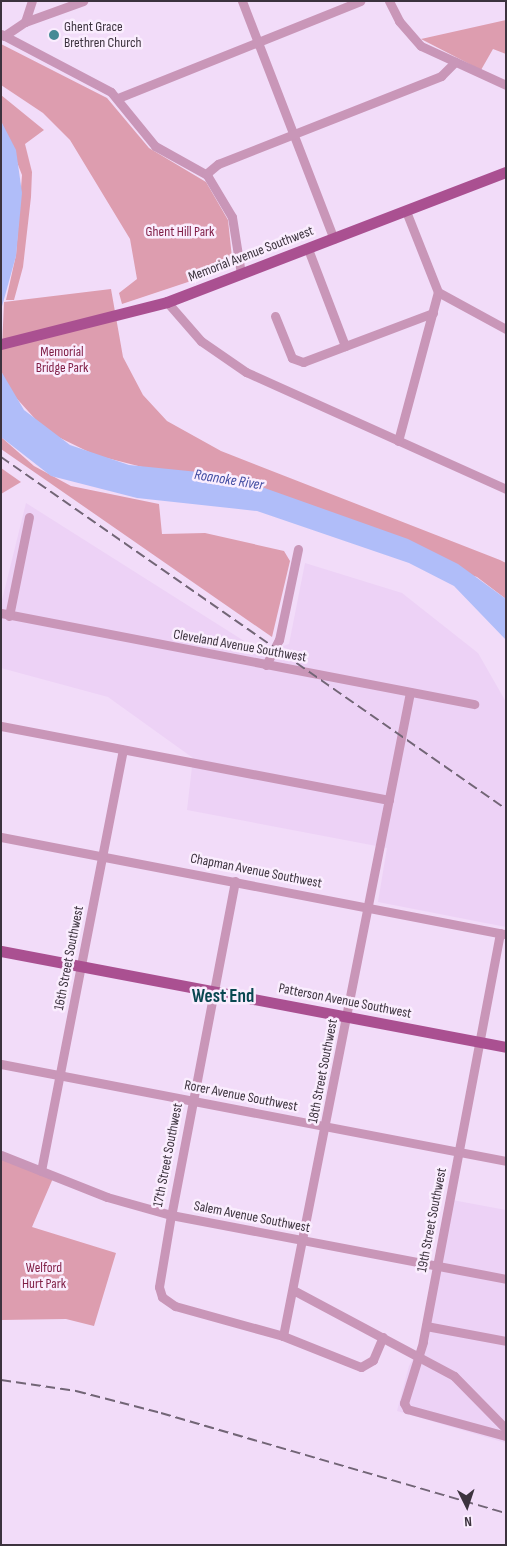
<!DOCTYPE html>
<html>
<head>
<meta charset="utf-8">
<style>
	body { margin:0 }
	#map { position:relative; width:507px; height:1546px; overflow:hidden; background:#f2dcf9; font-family:"Sofia Sans Condensed",sans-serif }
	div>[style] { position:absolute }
	.built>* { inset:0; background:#edd2f6 }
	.green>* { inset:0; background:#dd9daf }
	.water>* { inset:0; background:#b0bdf9 }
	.minor>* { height:9px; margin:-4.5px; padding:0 4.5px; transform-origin:4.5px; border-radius:4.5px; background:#c996b8 }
	.major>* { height:11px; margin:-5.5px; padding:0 5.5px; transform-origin:5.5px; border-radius:5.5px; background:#aa5091 }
	.rail>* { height:2px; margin-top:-1px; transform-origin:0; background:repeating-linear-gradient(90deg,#726576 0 10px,transparent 0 15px) }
	.dots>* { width:14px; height:14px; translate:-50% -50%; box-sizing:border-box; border:2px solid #faedfe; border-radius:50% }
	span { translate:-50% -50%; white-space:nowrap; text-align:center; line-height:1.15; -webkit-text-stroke:5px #faedfe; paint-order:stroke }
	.poi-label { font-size:14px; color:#3c333e }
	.left { translate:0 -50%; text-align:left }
	.park-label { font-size:14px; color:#7f1c44 }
	.street-label { font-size:14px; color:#3c333e }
	.water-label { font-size:15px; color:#424da2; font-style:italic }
	.district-label { font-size:19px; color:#084750; font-weight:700 }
	.frame { position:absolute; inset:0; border:2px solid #3c333e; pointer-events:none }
	.north { position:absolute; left:442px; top:1481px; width:50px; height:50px; -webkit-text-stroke:4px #faedfe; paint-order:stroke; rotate:176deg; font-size:14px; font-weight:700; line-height:20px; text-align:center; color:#3c333e }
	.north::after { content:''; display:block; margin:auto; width:18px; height:22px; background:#3c333e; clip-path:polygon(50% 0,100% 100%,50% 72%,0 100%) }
</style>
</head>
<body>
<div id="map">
	<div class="built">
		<div style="clip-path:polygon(26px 503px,263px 653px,289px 644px,305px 563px,402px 593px,478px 653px,506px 702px,506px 927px,378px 902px,387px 848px,187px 810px,193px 758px,108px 697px,1px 668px,1px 604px)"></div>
		<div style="clip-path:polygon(447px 1199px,506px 1210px,506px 1443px,397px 1411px,409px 1366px,419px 1347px)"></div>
	</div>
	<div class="green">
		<div style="clip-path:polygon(506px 20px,506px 54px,493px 49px,481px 70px,421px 39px)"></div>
		<div style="clip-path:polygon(1px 44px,107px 98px,149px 148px,206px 182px,228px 220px,233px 267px,122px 304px,119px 293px,137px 279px,130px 239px,70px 140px,43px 113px,1px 85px)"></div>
		<div style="clip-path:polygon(1px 95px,44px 130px,25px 144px,32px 172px,31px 197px,23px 267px,14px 300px,6px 300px,16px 255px,22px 175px,1px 121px)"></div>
		<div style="clip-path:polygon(111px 289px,123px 357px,143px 395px,167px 421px,221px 451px,500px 560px,506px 563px,506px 599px,477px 577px,154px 470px,95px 455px,46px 431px,10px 391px,1px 371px,4px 302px)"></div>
		<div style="clip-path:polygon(1px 437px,34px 466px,71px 486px,159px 504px,162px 534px,205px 533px,284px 551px,290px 561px,272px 637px,1px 449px)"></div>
		<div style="clip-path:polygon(1px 468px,21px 482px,1px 494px)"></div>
		<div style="clip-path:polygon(1px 1155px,54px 1176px,32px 1227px,116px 1253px,94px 1326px,66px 1319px,1px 1320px)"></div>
	</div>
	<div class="water">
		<div style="clip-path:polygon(1px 121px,16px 150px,22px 193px,16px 256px,1px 310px)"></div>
		<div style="clip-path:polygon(1px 371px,24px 410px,70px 445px,129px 465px,228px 475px,408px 539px,458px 564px,506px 599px,506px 640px,454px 586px,409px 563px,257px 511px,137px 498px,51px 476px,1px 437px)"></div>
	</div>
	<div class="minor">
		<div style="left:242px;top:1px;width:255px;rotate:68.9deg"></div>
		<div style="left:389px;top:1px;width:22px;rotate:63deg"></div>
		<div style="left:399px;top:21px;width:33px;rotate:49deg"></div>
		<div style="left:421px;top:46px;width:94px;rotate:24.6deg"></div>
		<div style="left:25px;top:22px;width:22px;rotate:-72deg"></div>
		<div style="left:1px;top:34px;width:124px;rotate:27.8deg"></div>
		<div style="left:111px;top:92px;width:70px;rotate:50.8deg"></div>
		<div style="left:155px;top:146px;width:60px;rotate:29.1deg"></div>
		<div style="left:207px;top:175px;width:49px;rotate:59.2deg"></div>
		<div style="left:232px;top:217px;width:58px;rotate:81deg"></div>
		<div style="left:4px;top:36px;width:25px;rotate:-34deg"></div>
		<div style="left:25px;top:22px;width:62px;rotate:-19.9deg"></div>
		<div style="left:118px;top:98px;width:261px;rotate:-21.8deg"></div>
		<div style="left:206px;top:174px;width:16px;rotate:-40deg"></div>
		<div style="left:218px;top:164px;width:240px;rotate:-21.5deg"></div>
		<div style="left:441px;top:76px;width:20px;rotate:-45deg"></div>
		<div style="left:308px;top:249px;width:104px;rotate:69.1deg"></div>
		<div style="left:438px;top:292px;width:77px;rotate:28.6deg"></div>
		<div style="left:167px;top:302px;width:52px;rotate:48.9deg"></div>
		<div style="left:201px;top:341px;width:55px;rotate:34.6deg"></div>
		<div style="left:246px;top:372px;width:285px;rotate:24.2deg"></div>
		<div style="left:275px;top:316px;width:45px;rotate:68deg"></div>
		<div style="left:292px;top:358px;width:12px;rotate:20deg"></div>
		<div style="left:303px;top:362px;width:139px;rotate:-20.7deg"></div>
		<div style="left:398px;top:441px;width:154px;rotate:-75deg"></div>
		<div style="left:438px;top:292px;width:87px;rotate:-111.6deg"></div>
		<div style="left:1px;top:613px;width:482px;rotate:10.9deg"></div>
		<div style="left:9px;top:616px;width:101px;rotate:-78.6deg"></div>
		<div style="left:266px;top:665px;width:28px;rotate:-63deg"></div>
		<div style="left:279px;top:640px;width:93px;rotate:-78.2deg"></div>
		<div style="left:1px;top:726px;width:395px;rotate:10.8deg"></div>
		<div style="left:1px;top:837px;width:512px;rotate:10.92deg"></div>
		<div style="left:235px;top:881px;width:340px;rotate:100.8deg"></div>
		<div style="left:171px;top:1215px;width:73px;rotate:99.5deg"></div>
		<div style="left:159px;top:1287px;width:10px;rotate:73deg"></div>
		<div style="left:162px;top:1297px;width:16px;rotate:35deg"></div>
		<div style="left:175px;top:1306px;width:112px;rotate:15.5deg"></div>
		<div style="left:283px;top:1336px;width:84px;rotate:21.7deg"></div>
		<div style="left:361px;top:1367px;width:14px;rotate:-30deg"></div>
		<div style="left:373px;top:1360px;width:25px;rotate:-67deg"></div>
		<div style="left:500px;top:933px;width:416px;rotate:100.7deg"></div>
		<div style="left:423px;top:1342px;width:64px;rotate:107.3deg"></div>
		<div style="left:404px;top:1403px;width:7px;rotate:63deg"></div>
		<div style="left:407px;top:1409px;width:103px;rotate:15.3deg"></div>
		<div style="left:1px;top:1064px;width:514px;rotate:10.87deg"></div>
		<div style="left:1px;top:1155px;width:114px;rotate:21.6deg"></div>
		<div style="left:107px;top:1197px;width:66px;rotate:15.7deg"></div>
		<div style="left:171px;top:1215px;width:341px;rotate:10.8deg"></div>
		<div style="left:41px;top:1171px;width:429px;rotate:-79deg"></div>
		<div style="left:295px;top:1291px;width:180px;rotate:28.1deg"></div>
		<div style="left:454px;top:1376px;width:74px;rotate:45.5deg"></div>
		<div style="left:426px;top:1326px;width:81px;rotate:10.6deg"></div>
		<div style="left:283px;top:1336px;width:656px;rotate:-78.84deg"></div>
	</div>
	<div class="major">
		<div style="left:1px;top:344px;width:171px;rotate:-14.2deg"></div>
		<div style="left:167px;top:302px;width:363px;rotate:-21deg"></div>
		<div style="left:1px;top:951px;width:514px;rotate:10.76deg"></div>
	</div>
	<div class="rail">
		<div style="left:1px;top:457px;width:616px;rotate:34.88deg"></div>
		<div style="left:1px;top:1380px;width:76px;rotate:8.3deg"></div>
		<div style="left:76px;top:1391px;width:88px;rotate:14.5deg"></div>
		<div style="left:161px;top:1413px;width:359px;rotate:16.2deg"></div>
	</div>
	<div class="dots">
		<div style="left:54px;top:35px;background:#448a95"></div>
	</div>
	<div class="poi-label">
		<span class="left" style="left:64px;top:35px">Ghent Grace<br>Brethren Church</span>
	</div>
	<div class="park-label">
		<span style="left:180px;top:232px">Ghent Hill Park</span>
		<span style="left:62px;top:360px">Memorial<br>Bridge Park</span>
		<span style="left:44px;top:1276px">Welford<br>Hurt Park</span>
	</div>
	<div class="street-label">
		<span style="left:251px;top:254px;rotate:-21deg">Memorial Avenue Southwest</span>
		<span style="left:240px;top:646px;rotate:10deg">Cleveland Avenue Southwest</span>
		<span style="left:256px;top:871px;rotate:11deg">Chapman Avenue Southwest</span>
		<span style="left:69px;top:958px;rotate:-79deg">16th Street Southwest</span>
		<span style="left:345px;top:1001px;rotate:11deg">Patterson Avenue Southwest</span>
		<span style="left:323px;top:1071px;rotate:-79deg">18th Street Southwest</span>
		<span style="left:241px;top:1096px;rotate:11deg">Rorer Avenue Southwest</span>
		<span style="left:168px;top:1155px;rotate:-79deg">17th Street Southwest</span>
		<span style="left:252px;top:1217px;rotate:11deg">Salem Avenue Southwest</span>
		<span style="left:432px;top:1220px;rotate:-79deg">19th Street Southwest</span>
	</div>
	<div class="water-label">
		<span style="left:229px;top:480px;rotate:9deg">Roanoke River</span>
	</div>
	<div class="district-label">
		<span style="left:223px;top:997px">West End</span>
	</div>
	<div class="frame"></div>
	<div class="north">N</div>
</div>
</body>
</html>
